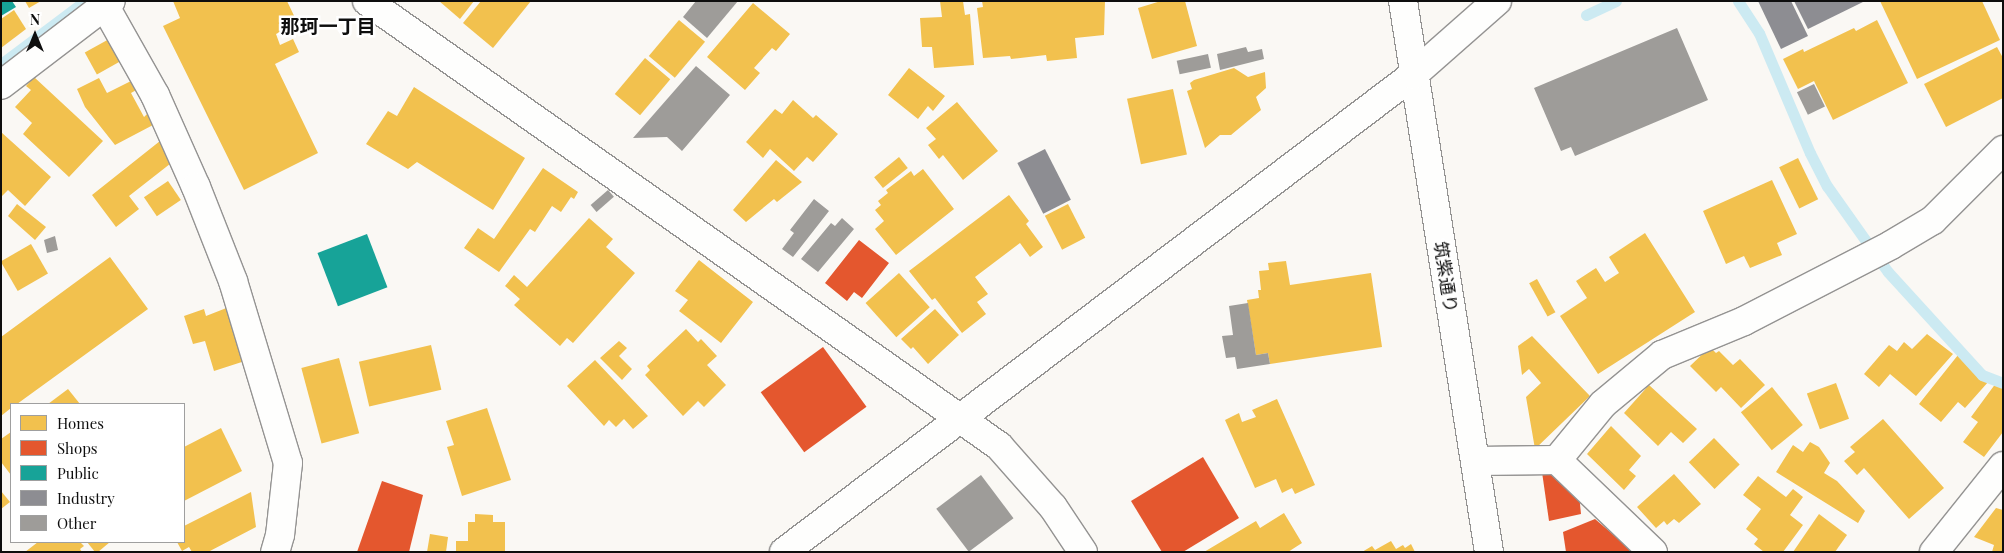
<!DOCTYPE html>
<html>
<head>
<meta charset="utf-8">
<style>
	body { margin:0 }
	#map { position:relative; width:2004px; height:553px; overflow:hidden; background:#faf8f4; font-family:"Playfair Display","Noto Sans JP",serif }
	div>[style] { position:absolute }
	.homes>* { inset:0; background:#f2c14e; transform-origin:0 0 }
	.shops>* { inset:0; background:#e4572e; transform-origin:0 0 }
	.public>* { inset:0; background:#17a398; transform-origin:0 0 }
	.industry>* { inset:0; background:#8d8d92; transform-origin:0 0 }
	.stream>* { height:11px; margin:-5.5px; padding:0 5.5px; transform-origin:5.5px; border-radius:5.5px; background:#cceaf2 }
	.building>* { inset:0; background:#9e9c99; transform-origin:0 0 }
	.roads { filter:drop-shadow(1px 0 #949392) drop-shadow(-1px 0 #949392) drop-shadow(0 1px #949392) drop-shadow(0 -1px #949392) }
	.minor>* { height:28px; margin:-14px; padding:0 14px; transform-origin:14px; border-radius:14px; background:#fefefd }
	.tertiary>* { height:28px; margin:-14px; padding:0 14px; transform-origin:14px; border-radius:14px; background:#fefefd }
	span { translate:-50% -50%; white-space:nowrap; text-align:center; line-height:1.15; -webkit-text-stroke:5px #fff; paint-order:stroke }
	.street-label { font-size:18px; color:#0e0e0e }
	.neighbourhood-label { font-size:19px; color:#0e0e0e; font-weight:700 }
	.frame { position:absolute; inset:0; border:2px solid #0e0e0e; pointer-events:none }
	.legend { position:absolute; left:10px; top:403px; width:175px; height:140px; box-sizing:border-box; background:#fff; border:1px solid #9f9f9f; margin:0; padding:6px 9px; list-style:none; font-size:15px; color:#0e0e0e }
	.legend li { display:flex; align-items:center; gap:10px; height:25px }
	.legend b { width:25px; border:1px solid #9f9f9f }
	.north { position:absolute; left:10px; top:10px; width:50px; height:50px; -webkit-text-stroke:4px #fff; paint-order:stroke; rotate:0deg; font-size:14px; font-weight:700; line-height:20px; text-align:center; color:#0e0e0e }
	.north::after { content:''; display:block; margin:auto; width:18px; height:22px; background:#0e0e0e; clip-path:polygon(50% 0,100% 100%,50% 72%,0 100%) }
</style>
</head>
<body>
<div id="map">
	<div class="homes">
		<div style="clip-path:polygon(25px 1px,41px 1px,29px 8px)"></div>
		<div style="clip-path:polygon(173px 1px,287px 1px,298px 24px,276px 34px,280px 45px,293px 39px,299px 52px,275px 64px,318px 153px,244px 190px,163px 26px,180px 18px)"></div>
		<div style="clip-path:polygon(439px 1px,474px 1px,460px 19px)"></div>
		<div style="clip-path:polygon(481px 1px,531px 1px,493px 48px,463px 23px)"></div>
		<div style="clip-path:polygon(940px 1px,963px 1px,965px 15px,970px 14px,974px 65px,934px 68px,932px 47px,922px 47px,920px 18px,942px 17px)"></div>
		<div style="clip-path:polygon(982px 1px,1105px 1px,1104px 35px,1075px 38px,1077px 58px,1047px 61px,1046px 55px,1011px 59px,1010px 56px,983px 58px,977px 8px,983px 7px)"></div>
		<div style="clip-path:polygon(1161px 1px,1185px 1px,1197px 46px,1152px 59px,1138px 8px)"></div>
		<div style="clip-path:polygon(1880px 1px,1982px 1px,2000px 40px,1917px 79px)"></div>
		<div style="clip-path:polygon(753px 3px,790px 34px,776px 51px,772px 48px,754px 68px,760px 73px,745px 90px,707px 57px)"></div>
		<div style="clip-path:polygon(14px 10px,26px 29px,1px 48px,1px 19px)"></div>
		<div style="left:679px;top:20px;width:34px;height:47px;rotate:40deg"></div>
		<div style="clip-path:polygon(1877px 20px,1908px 83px,1833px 120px,1814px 81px,1798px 89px,1783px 59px,1803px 49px,1804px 52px,1854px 28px,1856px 31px)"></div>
		<div style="left:111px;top:38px;width:25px;height:30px;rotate:61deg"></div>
		<div style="clip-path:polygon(1997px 47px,2003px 58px,2003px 98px,1946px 127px,1924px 84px)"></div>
		<div style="left:645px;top:58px;width:33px;height:47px;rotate:40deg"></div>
		<div style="clip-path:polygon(909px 68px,945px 96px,933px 111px,928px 106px,918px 119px,888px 95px)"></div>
		<div style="clip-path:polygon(1234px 68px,1248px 77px,1265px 72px,1266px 88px,1256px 97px,1261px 110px,1231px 135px,1220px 135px,1205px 148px,1187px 91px,1192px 89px,1190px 83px,1194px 80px)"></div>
		<div style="clip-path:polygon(34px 77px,103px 141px,69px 177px,23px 134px,32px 123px,15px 107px,31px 90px,26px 86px)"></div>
		<div style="clip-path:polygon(99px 78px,107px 93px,133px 80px,138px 89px,131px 93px,144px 117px,147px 114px,153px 125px,115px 145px,85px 107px,77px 89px)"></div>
		<div style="clip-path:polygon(414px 87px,525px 158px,493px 210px,417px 162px,408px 169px,366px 144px,388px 111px,397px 116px)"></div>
		<div style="left:1173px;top:89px;width:67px;height:47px;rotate:78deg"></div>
		<div style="clip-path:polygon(793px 100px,813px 118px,816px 115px,838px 134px,813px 162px,807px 157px,794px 171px,770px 149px,763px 158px,746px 142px,775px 109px,782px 114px)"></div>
		<div style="clip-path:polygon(957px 102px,998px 151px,963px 180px,943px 155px,939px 159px,928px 145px,936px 139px,926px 128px)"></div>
		<div style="clip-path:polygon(1px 132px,51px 177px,25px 206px,8px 190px,1px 197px)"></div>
		<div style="clip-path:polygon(160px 141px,175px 160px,129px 196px,139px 209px,116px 227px,92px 195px)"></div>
		<div style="left:899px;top:157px;width:14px;height:32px;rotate:51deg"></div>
		<div style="left:1798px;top:158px;width:46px;height:21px;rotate:64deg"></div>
		<div style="clip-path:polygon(776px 160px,802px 182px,777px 202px,774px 199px,746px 222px,733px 210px)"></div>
		<div style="clip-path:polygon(543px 168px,578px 192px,574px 199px,571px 197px,561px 212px,552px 206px,535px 232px,530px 229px,499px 272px,464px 248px,478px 228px,494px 239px)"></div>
		<div style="clip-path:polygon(923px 169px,954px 209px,896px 255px,875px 229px,884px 221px,875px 210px,881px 205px,878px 201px,888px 193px,886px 190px,911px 171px,914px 176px)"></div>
		<div style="clip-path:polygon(1772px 180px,1797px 234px,1777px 243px,1782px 255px,1750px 268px,1744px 256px,1726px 264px,1703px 211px)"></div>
		<div style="left:168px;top:181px;width:23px;height:29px;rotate:56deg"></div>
		<div style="clip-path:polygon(1009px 195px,1029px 221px,1026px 224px,1043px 247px,1030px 257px,1020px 243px,975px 277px,988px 294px,977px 302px,986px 314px,962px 333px,935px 298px,932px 300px,909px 271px)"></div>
		<div style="clip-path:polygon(17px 204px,46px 227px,35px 240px,8px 216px)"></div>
		<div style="left:1068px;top:204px;width:38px;height:26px;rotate:63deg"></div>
		<div style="clip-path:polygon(589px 218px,613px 239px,606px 247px,635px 273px,573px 343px,567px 338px,560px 346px,514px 305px,520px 299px,505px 286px,514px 275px,527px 287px)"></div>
		<div style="clip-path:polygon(1645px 233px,1695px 312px,1598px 374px,1560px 316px,1587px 298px,1576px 281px,1596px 268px,1605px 282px,1619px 273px,1609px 257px)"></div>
		<div style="left:31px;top:244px;width:34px;height:35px;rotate:60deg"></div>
		<div style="clip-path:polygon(110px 257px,148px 309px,17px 404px,11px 404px,11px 408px,1px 416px,1px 337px)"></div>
		<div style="clip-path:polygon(699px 260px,753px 302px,721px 343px,679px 311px,688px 300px,675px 291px)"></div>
		<div style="clip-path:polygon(1286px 261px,1290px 285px,1371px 273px,1382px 347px,1270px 364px,1268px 353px,1256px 355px,1247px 300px,1259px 298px,1258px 290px,1261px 290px,1259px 271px,1269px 270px,1268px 263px)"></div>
		<div style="left:899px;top:273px;width:46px;height:45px;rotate:48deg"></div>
		<div style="left:1537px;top:279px;width:38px;height:9px;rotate:61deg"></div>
		<div style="clip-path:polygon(229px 307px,248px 360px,214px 371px,205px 341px,193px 344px,184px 316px,204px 309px,206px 316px)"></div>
		<div style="clip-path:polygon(935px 309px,959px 335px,928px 364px,913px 347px,911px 349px,901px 339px)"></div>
		<div style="clip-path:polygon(686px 329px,698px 342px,701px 339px,717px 356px,707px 365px,726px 385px,704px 407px,698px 401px,683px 416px,645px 375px,650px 370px,647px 366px)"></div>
		<div style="clip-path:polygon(1927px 334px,1953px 354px,1916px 396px,1890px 374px,1879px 387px,1864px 374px,1889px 345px,1897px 351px,1904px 342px,1912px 349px)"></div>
		<div style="clip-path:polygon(1532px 336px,1590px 396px,1535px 449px,1526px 397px,1541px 383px,1529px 369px,1522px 375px,1518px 346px)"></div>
		<div style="clip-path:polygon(619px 341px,627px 348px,619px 356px,632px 369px,622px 380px,600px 358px)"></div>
		<div style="left:431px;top:345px;width:46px;height:74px;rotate:77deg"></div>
		<div style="clip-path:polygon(1710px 347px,1716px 353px,1719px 351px,1733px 365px,1740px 359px,1765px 385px,1741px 408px,1721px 387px,1716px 392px,1690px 366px)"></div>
		<div style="clip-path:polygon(1958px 355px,1989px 381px,1965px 408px,1958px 402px,1941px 422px,1919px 404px)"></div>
		<div style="left:339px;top:358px;width:78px;height:39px;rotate:75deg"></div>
		<div style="clip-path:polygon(595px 360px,648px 416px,633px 429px,624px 419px,616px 427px,609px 420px,604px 426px,567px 386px)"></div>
		<div style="left:1836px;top:383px;width:38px;height:31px;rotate:70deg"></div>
		<div style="clip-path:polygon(1996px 383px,2003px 387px,2003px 432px,1984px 457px,1963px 442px,1978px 422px,1971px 417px)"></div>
		<div style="clip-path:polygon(1649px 385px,1697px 429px,1683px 443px,1671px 432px,1658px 446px,1624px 413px)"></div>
		<div style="left:1772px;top:387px;width:49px;height:40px;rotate:51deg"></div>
		<div style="clip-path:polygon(68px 389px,80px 404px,48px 404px)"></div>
		<div style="clip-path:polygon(1277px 399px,1315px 485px,1295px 494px,1292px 488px,1282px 493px,1276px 479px,1255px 488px,1225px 420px,1239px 413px,1242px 422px,1256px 417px,1252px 410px)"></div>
		<div style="clip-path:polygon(487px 408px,511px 480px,462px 496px,447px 447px,454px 445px,446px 421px)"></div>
		<div style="clip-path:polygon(1883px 419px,1944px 488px,1909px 519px,1864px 468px,1857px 475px,1844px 461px,1855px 452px,1850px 447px)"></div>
		<div style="clip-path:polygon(1611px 426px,1641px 456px,1629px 470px,1636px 476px,1624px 490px,1587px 454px)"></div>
		<div style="clip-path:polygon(221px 428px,242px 471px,184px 501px,184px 447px)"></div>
		<div style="clip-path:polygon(11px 432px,11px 475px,1px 462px,1px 439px)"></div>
		<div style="left:1714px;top:438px;width:37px;height:35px;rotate:46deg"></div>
		<div style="clip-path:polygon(1810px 442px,1819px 447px,1830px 463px,1824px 473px,1837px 481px,1865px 511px,1858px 523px,1776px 472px,1793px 445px,1803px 452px)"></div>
		<div style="clip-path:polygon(1674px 474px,1701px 504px,1679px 523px,1674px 519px,1667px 525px,1664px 521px,1656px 528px,1637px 507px)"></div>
		<div style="clip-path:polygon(1758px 476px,1786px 497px,1793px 489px,1803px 497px,1790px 515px,1803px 525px,1783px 552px,1764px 552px,1754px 544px,1758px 539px,1746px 529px,1761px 509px,1743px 495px)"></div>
		<div style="clip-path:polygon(1px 491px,10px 502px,1px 509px)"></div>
		<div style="clip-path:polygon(251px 492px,256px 527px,208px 552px,192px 552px,189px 547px,182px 551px,177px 542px,184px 542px,184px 526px)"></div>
		<div style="clip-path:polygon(1996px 508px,2003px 510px,2003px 552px,1992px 552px,1994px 545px,1974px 537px)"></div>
		<div style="clip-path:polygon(1284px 513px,1302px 543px,1288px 552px,1204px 552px,1256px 521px,1260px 528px)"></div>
		<div style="clip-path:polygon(475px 514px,493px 515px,493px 522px,505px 522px,505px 552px,456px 552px,456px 541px,468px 541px,468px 522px,475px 522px)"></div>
		<div style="clip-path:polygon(1819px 514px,1847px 535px,1835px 552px,1793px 552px)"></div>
		<div style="clip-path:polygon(430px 534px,448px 537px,446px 552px,427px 552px)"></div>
		<div style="clip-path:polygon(1391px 541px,1396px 549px,1403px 545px,1405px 548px,1411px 544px,1415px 552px,1362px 552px,1372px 546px,1375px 550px)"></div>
		<div style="clip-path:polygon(38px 542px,80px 542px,84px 546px,80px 549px,82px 552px,25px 552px)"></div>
		<div style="clip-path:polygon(87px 542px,110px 542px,98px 552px,95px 552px)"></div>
	</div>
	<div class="shops">
		<div style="clip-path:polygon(859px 240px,889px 263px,862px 298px,854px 292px,847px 301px,825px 283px)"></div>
		<div style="left:823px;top:347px;width:74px;height:77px;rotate:54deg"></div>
		<div style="clip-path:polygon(1203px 457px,1239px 518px,1183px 552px,1162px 552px,1131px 501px)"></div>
		<div style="clip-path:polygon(1557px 471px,1579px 494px,1581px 514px,1549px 521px,1542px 472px)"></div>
		<div style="clip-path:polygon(382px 481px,423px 495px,409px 552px,357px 552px)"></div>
		<div style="clip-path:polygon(1595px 519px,1629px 548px,1630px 552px,1566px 552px,1563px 532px)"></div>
	</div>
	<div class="public">
		<div style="clip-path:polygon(1px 1px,12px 1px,16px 7px,1px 16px)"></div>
		<div style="left:367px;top:234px;width:57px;height:53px;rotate:69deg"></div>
	</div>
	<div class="industry">
		<div style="clip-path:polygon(1758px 1px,1791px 1px,1808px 36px,1781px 49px)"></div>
		<div style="clip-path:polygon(1794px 1px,1865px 1px,1808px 29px)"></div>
		<div style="left:1045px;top:149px;width:57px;height:31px;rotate:63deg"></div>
	</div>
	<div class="stream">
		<div style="left:1738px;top:1px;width:38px;rotate:57deg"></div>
		<div style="left:1759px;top:33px;width:130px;rotate:67deg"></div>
		<div style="left:1810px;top:153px;width:37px;rotate:63deg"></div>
		<div style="left:1827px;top:186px;width:105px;rotate:54.7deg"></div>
		<div style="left:1888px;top:272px;width:139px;rotate:47.6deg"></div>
		<div style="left:1982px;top:375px;width:22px;rotate:21deg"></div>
		<div style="left:1586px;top:15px;width:33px;rotate:-25deg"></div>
		<div style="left:1px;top:64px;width:105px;rotate:-36.9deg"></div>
	</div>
	<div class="building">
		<div style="clip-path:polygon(696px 1px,738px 1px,707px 38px,683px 17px)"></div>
		<div style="clip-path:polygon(1677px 28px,1708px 100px,1575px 156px,1571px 147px,1561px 151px,1534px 88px)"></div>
		<div style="clip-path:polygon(1246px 47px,1248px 52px,1262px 49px,1264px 59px,1220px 70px,1217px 54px)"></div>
		<div style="left:1208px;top:54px;width:14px;height:32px;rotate:78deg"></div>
		<div style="clip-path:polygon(696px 66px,730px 95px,682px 151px,667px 137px,633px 138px)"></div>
		<div style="left:1814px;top:84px;width:25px;height:19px;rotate:64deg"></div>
		<div style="left:608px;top:190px;width:9px;height:23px;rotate:49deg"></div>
		<div style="clip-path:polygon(814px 199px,829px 211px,793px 257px,782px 249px,794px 233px,790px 230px)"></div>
		<div style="clip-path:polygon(842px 218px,854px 229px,818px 272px,801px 259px,831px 223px,835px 226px)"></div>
		<div style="clip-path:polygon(55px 236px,58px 250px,47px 253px,44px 240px)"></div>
		<div style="clip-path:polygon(1248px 303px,1256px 355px,1268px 353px,1270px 364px,1237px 369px,1235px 357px,1226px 358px,1222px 336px,1233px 335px,1229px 306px)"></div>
		<div style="left:981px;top:475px;width:54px;height:56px;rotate:53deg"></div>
	</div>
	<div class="roads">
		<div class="minor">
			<div style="left:102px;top:1px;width:108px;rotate:60.6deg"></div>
			<div style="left:155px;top:95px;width:101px;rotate:66deg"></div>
			<div style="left:196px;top:187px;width:101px;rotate:68.5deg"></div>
			<div style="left:233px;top:281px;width:190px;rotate:73.2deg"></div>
			<div style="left:288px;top:463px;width:72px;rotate:96.3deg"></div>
			<div style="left:280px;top:535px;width:18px;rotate:106deg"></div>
			<div style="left:367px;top:1px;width:773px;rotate:35.15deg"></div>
			<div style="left:999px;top:446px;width:81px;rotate:48.5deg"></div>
			<div style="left:1053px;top:507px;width:54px;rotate:56.3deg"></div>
			<div style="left:1px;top:85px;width:138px;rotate:-37.4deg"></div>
			<div style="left:1557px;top:460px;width:72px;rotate:-50.6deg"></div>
			<div style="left:1603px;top:404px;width:77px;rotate:-39.7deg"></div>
			<div style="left:1662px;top:355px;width:89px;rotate:-22.5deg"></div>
			<div style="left:1744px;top:321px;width:165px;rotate:-27.3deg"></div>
			<div style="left:1891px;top:245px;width:49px;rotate:-30.8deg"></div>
			<div style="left:1933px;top:220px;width:99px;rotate:-45deg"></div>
			<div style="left:1476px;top:461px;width:81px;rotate:-0.7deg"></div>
			<div style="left:1557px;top:460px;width:133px;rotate:43.8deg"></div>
			<div style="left:1934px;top:552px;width:110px;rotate:-51.3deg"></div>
		</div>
		<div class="tertiary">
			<div style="left:1403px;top:1px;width:558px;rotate:81.13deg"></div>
			<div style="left:784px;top:552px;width:789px;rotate:-37.17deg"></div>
			<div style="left:1413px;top:75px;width:112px;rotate:-41.4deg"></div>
		</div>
	</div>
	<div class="street-label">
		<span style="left:1446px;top:277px;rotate:81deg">筑紫通り</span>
	</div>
	<div class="neighbourhood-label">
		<span style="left:328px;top:26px">那珂一丁目</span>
	</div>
	<div class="frame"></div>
	<ul class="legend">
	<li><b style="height:14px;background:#f2c14e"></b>Homes</li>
	<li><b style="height:14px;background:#e4572e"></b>Shops</li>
	<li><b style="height:14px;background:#17a398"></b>Public</li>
	<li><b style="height:14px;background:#8d8d92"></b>Industry</li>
	<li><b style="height:14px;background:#9e9c99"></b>Other</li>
	</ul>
	<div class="north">N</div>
</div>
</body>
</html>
